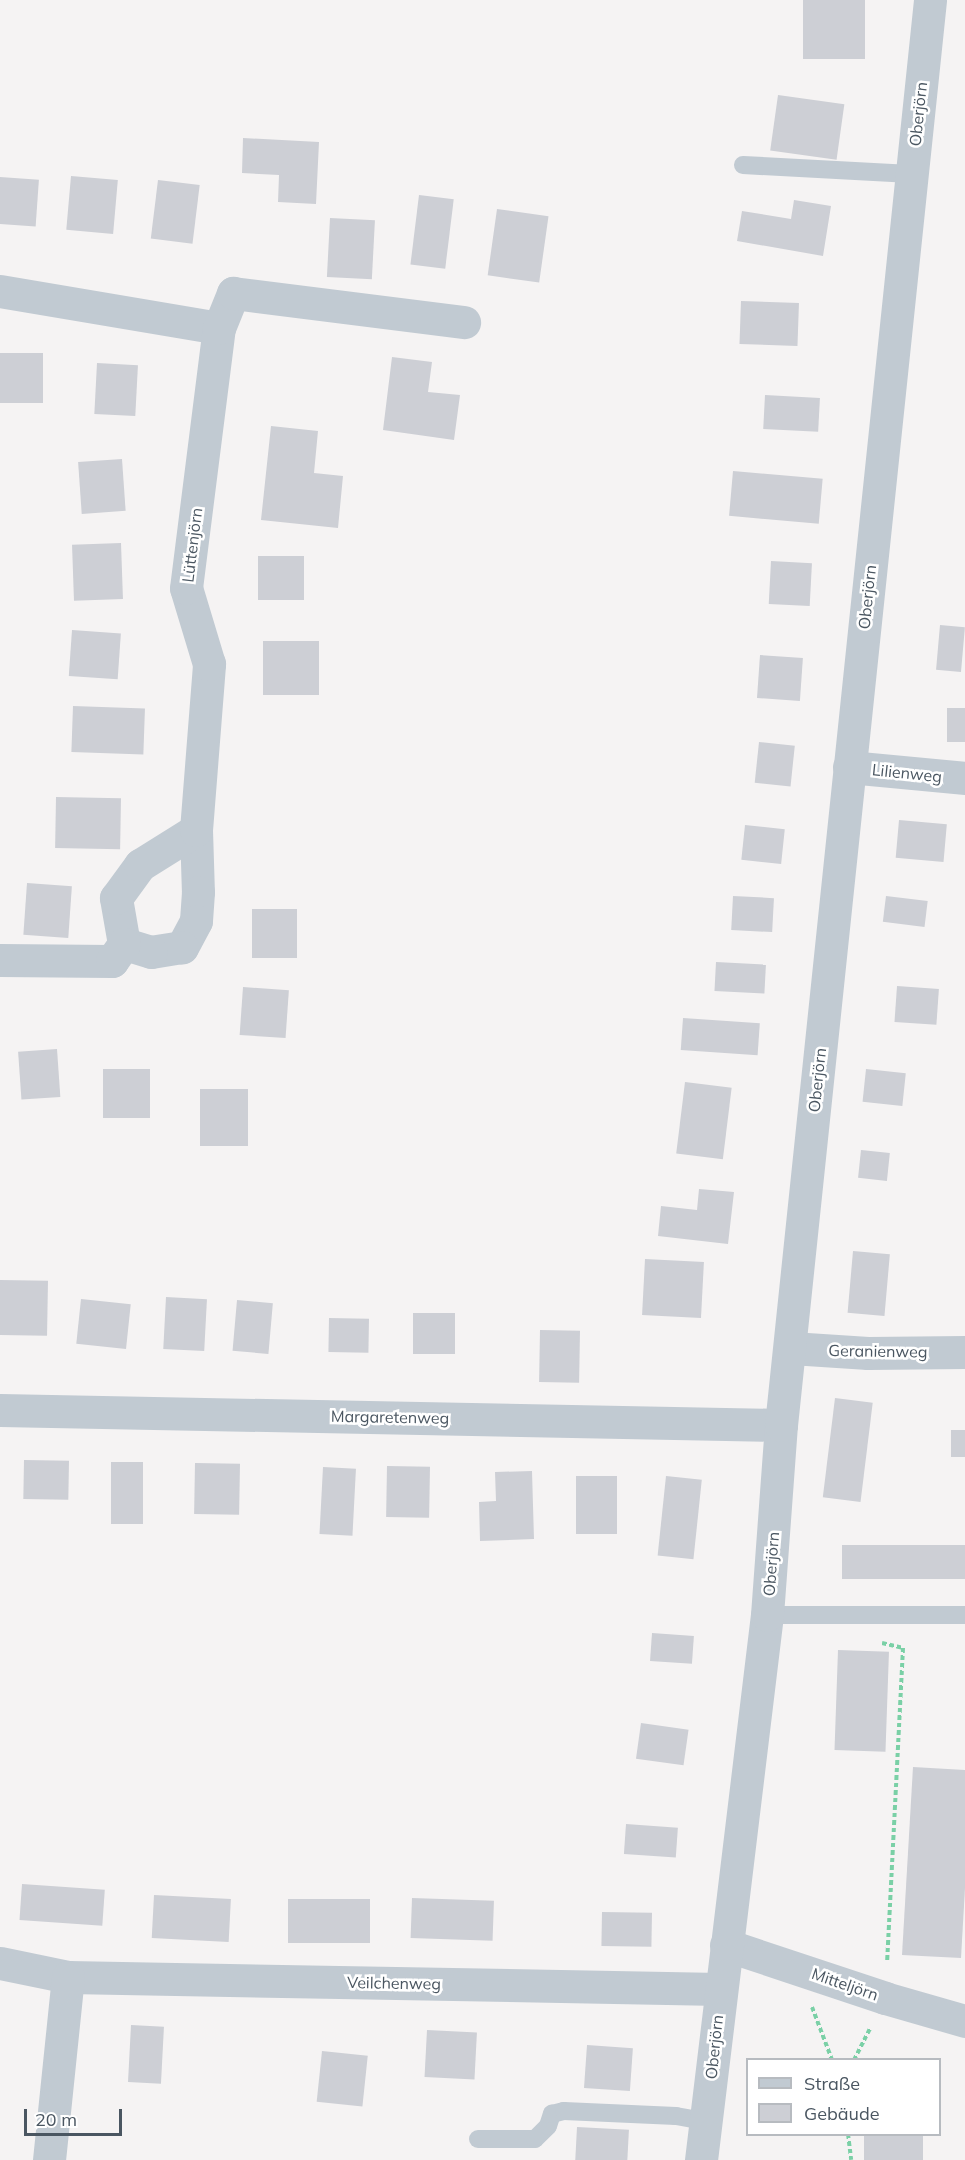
<!DOCTYPE html>
<html>
<head>
<meta charset="utf-8">
<style>
	body { margin:0 }
	#map { position:relative; width:965px; height:2160px; overflow:hidden; background:#f5f3f3; font-family:Mulish,sans-serif }
	div>[style] { position:absolute }
	.building>* { inset:0; background:#cdcfd5; transform-origin:0 0 }
	.path>* { height:4px; margin-top:-2px; transform-origin:0; background:repeating-linear-gradient(90deg,#7ad0a6 0 4.5px,transparent 0 7.5px) }
	.service>* { height:18px; margin:-9px; padding:0 9px; transform-origin:9px; border-radius:9px; background:#c1cad2 }
	.minor>* { height:33px; margin:-16.5px; padding:0 16.5px; transform-origin:16.5px; border-radius:16.5px; background:#c1cad2 }
	span { translate:-50% -50%; white-space:nowrap; text-align:center; line-height:1.15; -webkit-text-stroke:5px #fff; paint-order:stroke }
	.street-label { font-size:16px; color:#4a5661 }
	.legend { position:absolute; left:746px; top:2058px; width:195px; height:78px; box-sizing:border-box; background:#fff; border:2px solid #b7bbc0; margin:0; padding:8px 10px; list-style:none; font-size:18px; color:#4a5661 }
	.legend li { display:flex; align-items:center; gap:12px; height:30px }
	.legend b { width:30px; border:2px solid #b7bbc0 }
	.scale { position:absolute; left:24px; top:2109px; width:98px; height:27px; box-sizing:border-box; border:3px solid #4a5661; border-top:0; padding-left:8px; font-size:18px; line-height:21px; white-space:nowrap; color:#4a5661; -webkit-text-stroke:4px #fff; paint-order:stroke }
</style>
</head>
<body>
<div id="map">
	<div class="building">
		<div style="left:803px;top:0;width:62px;height:59px"></div>
		<div style="left:778px;top:95px;width:67px;height:56px;rotate:8deg"></div>
		<div style="clip-path:polygon(243px 138px,319px 142px,316px 204px,278px 202px,279px 175px,242px 173px)"></div>
		<div style="left:71px;top:176px;width:47px;height:54px;rotate:5deg"></div>
		<div style="left:0;top:177px;width:39px;height:47px;rotate:4deg"></div>
		<div style="left:158px;top:180px;width:42px;height:59px;rotate:7deg"></div>
		<div style="left:419px;top:195px;width:35px;height:70px;rotate:7deg"></div>
		<div style="clip-path:polygon(794px 200px,831px 206px,823px 256px,737px 241px,742px 211px,791px 219px)"></div>
		<div style="left:497px;top:209px;width:52px;height:67px;rotate:8deg"></div>
		<div style="left:330px;top:218px;width:45px;height:59px;rotate:3deg"></div>
		<div style="left:741px;top:301px;width:58px;height:43px;rotate:2deg"></div>
		<div style="left:0;top:353px;width:43px;height:50px"></div>
		<div style="clip-path:polygon(392px 357px,432px 362px,428px 392px,460px 395px,454px 440px,383px 430px)"></div>
		<div style="left:97px;top:363px;width:41px;height:51px;rotate:3deg"></div>
		<div style="left:765px;top:395px;width:55px;height:34px;rotate:3deg"></div>
		<div style="clip-path:polygon(271px 426px,318px 431px,314px 473px,343px 476px,338px 528px,261px 520px)"></div>
		<div style="left:122px;top:459px;width:52px;height:44px;rotate:86deg"></div>
		<div style="left:733px;top:471px;width:90px;height:45px;rotate:5deg"></div>
		<div style="left:121px;top:543px;width:56px;height:49px;rotate:88deg"></div>
		<div style="left:258px;top:556px;width:46px;height:44px"></div>
		<div style="left:771px;top:561px;width:41px;height:43px;rotate:3deg"></div>
		<div style="left:940px;top:625px;width:25px;height:45px;rotate:5deg"></div>
		<div style="left:72px;top:630px;width:49px;height:46px;rotate:4deg"></div>
		<div style="left:319px;top:641px;width:54px;height:56px;rotate:90deg"></div>
		<div style="left:760px;top:655px;width:43px;height:43px;rotate:4deg"></div>
		<div style="left:73px;top:706px;width:72px;height:46px;rotate:2deg"></div>
		<div style="left:947px;top:708px;width:18px;height:34px"></div>
		<div style="left:759px;top:742px;width:36px;height:41px;rotate:6deg"></div>
		<div style="left:56px;top:797px;width:65px;height:51px;rotate:1deg"></div>
		<div style="left:899px;top:820px;width:48px;height:38px;rotate:5deg"></div>
		<div style="left:745px;top:825px;width:40px;height:35px;rotate:6deg"></div>
		<div style="left:27px;top:883px;width:45px;height:52px;rotate:4deg"></div>
		<div style="left:733px;top:896px;width:41px;height:34px;rotate:3deg"></div>
		<div style="left:886px;top:896px;width:42px;height:26px;rotate:7deg"></div>
		<div style="left:252px;top:909px;width:45px;height:49px"></div>
		<div style="left:716px;top:962px;width:50px;height:29px;rotate:3deg"></div>
		<div style="left:897px;top:986px;width:42px;height:36px;rotate:4deg"></div>
		<div style="left:243px;top:987px;width:46px;height:48px;rotate:4deg"></div>
		<div style="left:683px;top:1018px;width:77px;height:32px;rotate:4deg"></div>
		<div style="left:57px;top:1049px;width:48px;height:39px;rotate:86deg"></div>
		<div style="left:103px;top:1069px;width:47px;height:49px"></div>
		<div style="left:866px;top:1069px;width:40px;height:33px;rotate:6deg"></div>
		<div style="left:685px;top:1082px;width:47px;height:72px;rotate:7deg"></div>
		<div style="left:200px;top:1089px;width:48px;height:57px"></div>
		<div style="left:861px;top:1150px;width:29px;height:28px;rotate:6deg"></div>
		<div style="clip-path:polygon(699px 1189px,734px 1192px,728px 1244px,658px 1236px,661px 1206px,697px 1210px)"></div>
		<div style="left:853px;top:1251px;width:37px;height:62px;rotate:5deg"></div>
		<div style="left:645px;top:1259px;width:59px;height:56px;rotate:3deg"></div>
		<div style="left:0;top:1280px;width:48px;height:55px;rotate:1deg"></div>
		<div style="left:166px;top:1297px;width:41px;height:52px;rotate:3deg"></div>
		<div style="left:81px;top:1299px;width:50px;height:45px;rotate:6deg"></div>
		<div style="left:237px;top:1300px;width:36px;height:51px;rotate:5deg"></div>
		<div style="left:413px;top:1313px;width:42px;height:41px"></div>
		<div style="left:329px;top:1318px;width:40px;height:34px;rotate:1deg"></div>
		<div style="left:540px;top:1330px;width:40px;height:52px;rotate:1deg"></div>
		<div style="left:835px;top:1398px;width:38px;height:100px;rotate:7deg"></div>
		<div style="left:965px;top:1430px;width:27px;height:14px;rotate:90deg"></div>
		<div style="left:24px;top:1460px;width:45px;height:39px;rotate:1deg"></div>
		<div style="left:111px;top:1462px;width:32px;height:62px"></div>
		<div style="left:195px;top:1463px;width:45px;height:51px;rotate:1deg"></div>
		<div style="left:387px;top:1466px;width:43px;height:51px;rotate:1deg"></div>
		<div style="left:323px;top:1467px;width:33px;height:67px;rotate:3deg"></div>
		<div style="clip-path:polygon(532px 1471px,534px 1539px,480px 1541px,479px 1502px,496px 1501px,495px 1472px)"></div>
		<div style="left:576px;top:1476px;width:41px;height:58px"></div>
		<div style="left:666px;top:1476px;width:36px;height:80px;rotate:6deg"></div>
		<div style="left:965px;top:1545px;width:34px;height:123px;rotate:90deg"></div>
		<div style="left:652px;top:1633px;width:42px;height:28px;rotate:4deg"></div>
		<div style="left:838px;top:1650px;width:51px;height:100px;rotate:2deg"></div>
		<div style="left:641px;top:1723px;width:48px;height:36px;rotate:8deg"></div>
		<div style="clip-path:polygon(913px 1767px,965px 1770px,965px 1888px,961px 1958px,902px 1955px)"></div>
		<div style="left:626px;top:1824px;width:52px;height:30px;rotate:4deg"></div>
		<div style="left:22px;top:1884px;width:83px;height:36px;rotate:4deg"></div>
		<div style="left:154px;top:1895px;width:77px;height:43px;rotate:3deg"></div>
		<div style="left:412px;top:1898px;width:82px;height:40px;rotate:2deg"></div>
		<div style="left:288px;top:1899px;width:82px;height:44px"></div>
		<div style="left:602px;top:1912px;width:50px;height:34px;rotate:1deg"></div>
		<div style="left:131px;top:2025px;width:33px;height:57px;rotate:3deg"></div>
		<div style="left:427px;top:2030px;width:50px;height:47px;rotate:3deg"></div>
		<div style="left:587px;top:2045px;width:46px;height:43px;rotate:4deg"></div>
		<div style="left:322px;top:2051px;width:46px;height:51px;rotate:6deg"></div>
		<div style="left:577px;top:2127px;width:52px;height:33px;rotate:3deg"></div>
		<div style="left:864px;top:2134px;width:59px;height:26px"></div>
	</div>
	<div class="path">
		<div style="left:882px;top:1643px;width:22px;rotate:13deg"></div>
		<div style="left:903px;top:1648px;width:315px;rotate:92.9deg"></div>
		<div style="left:812px;top:2007px;width:57px;rotate:69.3deg"></div>
		<div style="left:854px;top:2060px;width:37px;rotate:-63deg"></div>
		<div style="left:848px;top:2134px;width:26px;rotate:83deg"></div>
	</div>
	<div class="service">
		<div style="left:743px;top:165px;width:168px;rotate:3.1deg"></div>
		<div style="left:767px;top:1615px;width:198px"></div>
		<div style="left:478px;top:2139px;width:57px"></div>
		<div style="left:535px;top:2139px;width:18px;rotate:-45deg"></div>
		<div style="left:548px;top:2126px;width:13px;rotate:-72deg"></div>
		<div style="left:552px;top:2114px;width:12px;rotate:-14deg"></div>
		<div style="left:564px;top:2111px;width:112px;rotate:2.6deg"></div>
		<div style="left:676px;top:2116px;width:29px;rotate:10deg"></div>
	</div>
	<div class="minor">
		<div style="left:0;top:291px;width:222px;rotate:9.6deg"></div>
		<div style="left:849px;top:767px;width:117px;rotate:5.4deg"></div>
		<div style="left:196px;top:830px;width:62px;rotate:88.2deg"></div>
		<div style="left:198px;top:892px;width:29px;rotate:94deg"></div>
		<div style="left:196px;top:921px;width:30px;rotate:118deg"></div>
		<div style="left:182px;top:947px;width:31px;rotate:171deg"></div>
		<div style="left:151px;top:952px;width:28px;rotate:-163deg"></div>
		<div style="left:124px;top:944px;width:47px;rotate:-99.9deg"></div>
		<div style="left:116px;top:898px;width:41px;rotate:-54deg"></div>
		<div style="left:140px;top:865px;width:66px;rotate:-32deg"></div>
		<div style="left:196px;top:830px;width:167px;rotate:-85.5deg"></div>
		<div style="left:209px;top:664px;width:79px;rotate:-106.8deg"></div>
		<div style="left:186px;top:588px;width:262px;rotate:-82.8deg"></div>
		<div style="left:219px;top:328px;width:38px;rotate:-68deg"></div>
		<div style="left:233px;top:293px;width:233px;rotate:7.2deg"></div>
		<div style="left:0;top:960px;width:112px;rotate:0.5deg"></div>
		<div style="left:112px;top:961px;width:21px;rotate:-55deg"></div>
		<div style="left:791px;top:1348px;width:77px;rotate:3.7deg"></div>
		<div style="left:868px;top:1353px;width:97px;rotate:-0.6deg"></div>
		<div style="left:0;top:1410px;width:781px;rotate:1.1deg"></div>
		<div style="left:726px;top:1945px;width:168px;rotate:18.4deg"></div>
		<div style="left:885px;top:1998px;width:83px;rotate:16deg"></div>
		<div style="left:0;top:1963px;width:69px;rotate:11.6deg"></div>
		<div style="left:68px;top:1977px;width:652px;rotate:1.05deg"></div>
		<div style="left:49px;top:2160px;width:184px;rotate:-84.1deg"></div>
		<div style="left:701px;top:2160px;width:549px;rotate:-83.1deg"></div>
		<div style="left:767px;top:1615px;width:191px;rotate:-85.8deg"></div>
		<div style="left:781px;top:1425px;width:1433px;rotate:-84.03deg"></div>
	</div>
	<div class="street-label">
		<span style="left:918px;top:114px;rotate:-84deg">Oberjörn</span>
		<span style="left:192px;top:545px;rotate:-83deg">Lüttenjörn</span>
		<span style="left:867px;top:597px;rotate:-84deg">Oberjörn</span>
		<span style="left:907px;top:773px;rotate:6deg">Lilienweg</span>
		<span style="left:817px;top:1080px;rotate:-84deg">Oberjörn</span>
		<span style="left:878px;top:1351px;rotate:1deg">Geranienweg</span>
		<span style="left:390px;top:1417px;rotate:1deg">Margaretenweg</span>
		<span style="left:771px;top:1564px;rotate:-86deg">Oberjörn</span>
		<span style="left:394px;top:1983px;rotate:1deg">Veilchenweg</span>
		<span style="left:845px;top:1984px;rotate:19deg">Mitteljörn</span>
		<span style="left:714px;top:2047px;rotate:-84deg">Oberjörn</span>
	</div>
	<ul class="legend">
	<li><b style="height:8px;background:#c1cad2"></b>Straße</li>
	<li><b style="height:16px;background:#cdcfd5"></b>Gebäude</li>
	</ul>
	<div class="scale">20 m</div>
</div>
</body>
</html>
